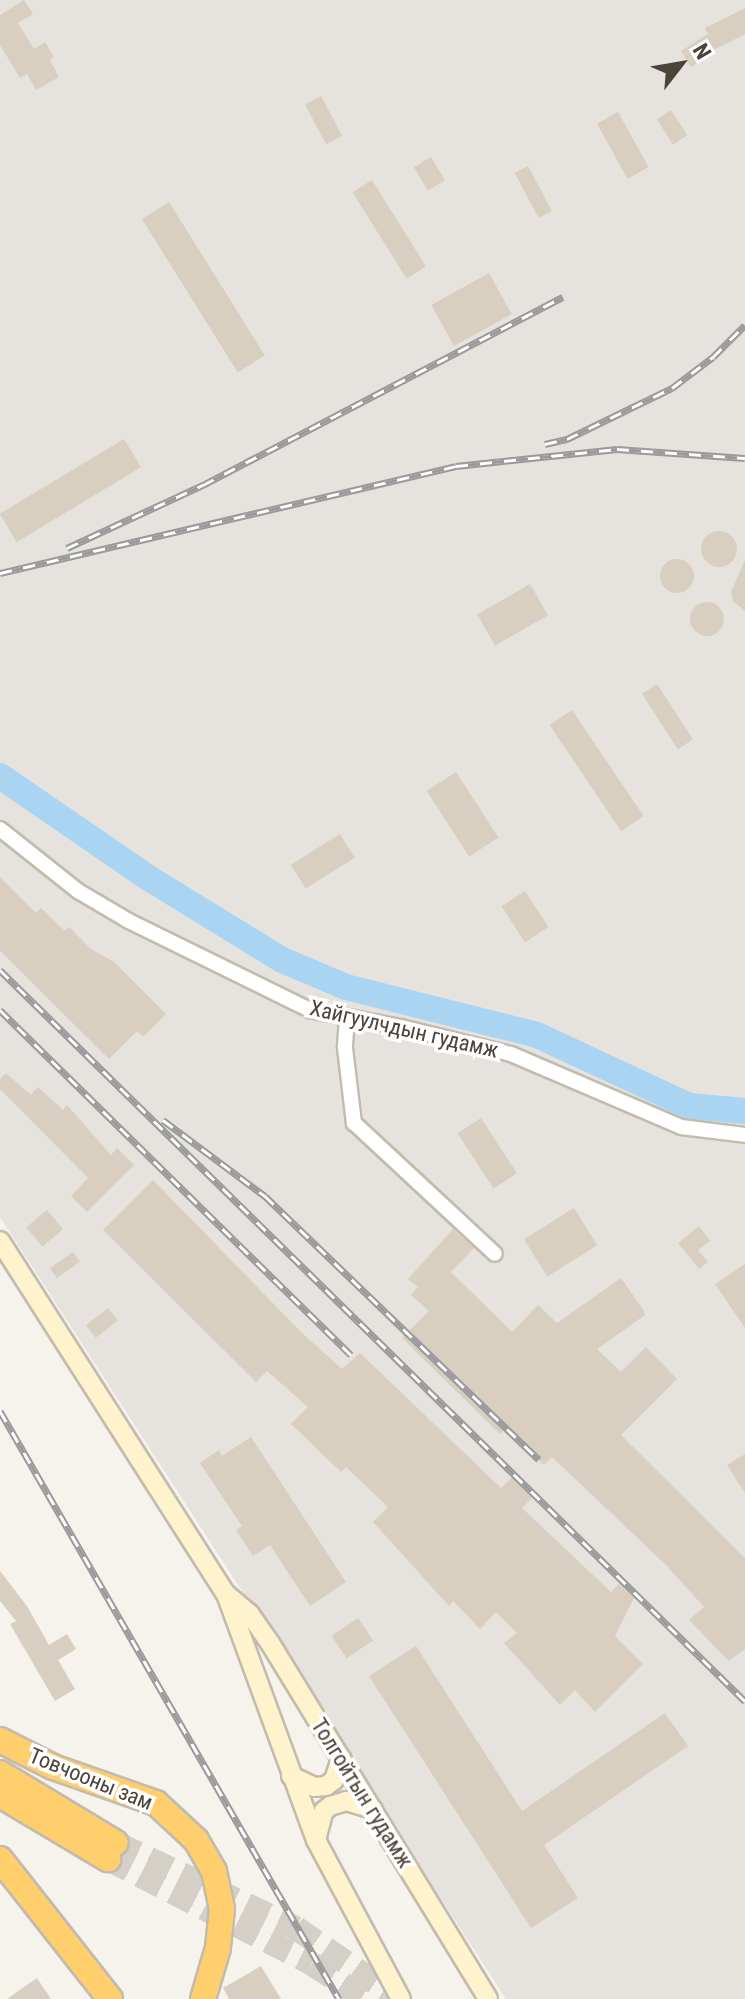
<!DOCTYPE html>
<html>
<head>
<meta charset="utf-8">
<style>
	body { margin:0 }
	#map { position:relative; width:745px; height:1999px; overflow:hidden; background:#f6f3ec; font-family:"Roboto Condensed",sans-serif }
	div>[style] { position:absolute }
	.industrial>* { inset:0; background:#e6e2dd }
	.river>* { height:26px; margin:-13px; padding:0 13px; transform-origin:13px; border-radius:13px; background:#a9d4f2 }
	.building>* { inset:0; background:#d8cfc1; transform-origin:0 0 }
	.round { border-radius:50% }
	.highway-tunnel>* { height:24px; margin-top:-12px; transform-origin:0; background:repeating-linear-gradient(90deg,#d4d0c8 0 24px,transparent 0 36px) }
	.roads { filter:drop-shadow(2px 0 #c2bbae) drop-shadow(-2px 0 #c2bbae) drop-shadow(0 2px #c2bbae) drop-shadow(0 -2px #c2bbae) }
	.street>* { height:14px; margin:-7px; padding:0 7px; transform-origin:7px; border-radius:7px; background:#fff }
	.secondary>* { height:18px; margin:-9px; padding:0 9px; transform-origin:9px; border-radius:9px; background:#fff3cd }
	.highway>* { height:24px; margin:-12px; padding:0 12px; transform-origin:12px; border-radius:12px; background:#ffcf6e }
	.rail>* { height:7px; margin-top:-3.5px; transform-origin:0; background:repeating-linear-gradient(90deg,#fff 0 12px,#9a9a9a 0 24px); box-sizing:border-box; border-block:2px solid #9a9a9a }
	span { translate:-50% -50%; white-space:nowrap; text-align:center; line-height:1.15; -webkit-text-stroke:7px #fff; paint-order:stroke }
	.street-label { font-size:22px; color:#4b4439 }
	.north { position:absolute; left:641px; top:24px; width:80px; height:80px; -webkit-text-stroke:6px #fff; paint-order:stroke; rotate:59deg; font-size:22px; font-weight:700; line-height:32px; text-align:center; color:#4b4439 }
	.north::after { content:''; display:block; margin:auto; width:28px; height:36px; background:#4b4439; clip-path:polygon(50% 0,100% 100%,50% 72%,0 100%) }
</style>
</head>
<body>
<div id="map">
	<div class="industrial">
		<div style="clip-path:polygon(0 0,745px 0,745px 1999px,506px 1999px,0 1217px)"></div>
	</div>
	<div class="river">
		<div style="left:0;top:776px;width:178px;rotate:34.5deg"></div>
		<div style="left:147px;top:877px;width:158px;rotate:31.6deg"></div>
		<div style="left:282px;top:960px;width:69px;rotate:22.9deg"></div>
		<div style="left:346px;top:987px;width:197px;rotate:14.1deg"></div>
		<div style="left:537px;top:1035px;width:168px;rotate:25deg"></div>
		<div style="left:689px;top:1106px;width:56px;rotate:5.1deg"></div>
	</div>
	<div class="building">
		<div style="clip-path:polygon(24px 0,33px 14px,18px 23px,34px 49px,45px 42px,54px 57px,50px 60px,59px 77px,36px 90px,27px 74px,20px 78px,0 45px,0 15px)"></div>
		<div style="clip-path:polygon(745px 8px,745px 34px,702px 56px,704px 59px,691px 67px,681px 51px,708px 34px,705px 28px)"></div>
		<div style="left:321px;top:96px;width:45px;height:18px;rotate:62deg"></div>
		<div style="left:671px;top:110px;width:30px;height:17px;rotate:57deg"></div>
		<div style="left:618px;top:112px;width:63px;height:24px;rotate:61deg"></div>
		<div style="left:431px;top:157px;width:27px;height:20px;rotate:59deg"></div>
		<div style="left:528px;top:166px;width:51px;height:15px;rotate:62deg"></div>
		<div style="left:372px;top:180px;width:102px;height:23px;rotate:58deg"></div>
		<div style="left:169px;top:202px;width:181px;height:32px;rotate:58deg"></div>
		<div style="left:489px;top:273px;width:47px;height:66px;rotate:61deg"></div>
		<div style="left:124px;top:439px;width:33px;height:145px;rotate:59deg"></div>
		<div class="round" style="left:701px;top:531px;width:36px;height:36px"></div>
		<div class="round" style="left:660px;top:559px;width:34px;height:34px"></div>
		<div style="clip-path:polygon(745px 560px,745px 611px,733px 601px,731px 592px)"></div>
		<div style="left:530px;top:584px;width:36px;height:61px;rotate:60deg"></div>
		<div class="round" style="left:690px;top:602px;width:34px;height:34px"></div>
		<div style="left:657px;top:684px;width:66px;height:18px;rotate:57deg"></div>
		<div style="left:572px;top:710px;width:128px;height:27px;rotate:56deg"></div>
		<div style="left:456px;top:772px;width:78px;height:35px;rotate:57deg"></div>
		<div style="left:340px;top:834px;width:28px;height:58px;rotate:58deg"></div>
		<div style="clip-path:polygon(0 877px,36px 913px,41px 908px,65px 931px,69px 927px,91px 949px,114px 962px,166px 1014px,143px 1037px,137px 1031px,109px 1059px,0 951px)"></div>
		<div style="left:525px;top:891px;width:43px;height:28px;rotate:57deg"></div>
		<div style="clip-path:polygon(6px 1073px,31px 1095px,38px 1087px,63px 1110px,67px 1105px,111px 1155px,117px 1148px,134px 1165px,87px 1212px,71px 1196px,88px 1178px,0 1089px,0 1079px)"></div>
		<div style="left:481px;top:1118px;width:66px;height:28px;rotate:57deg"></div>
		<div style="clip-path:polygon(153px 1180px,303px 1334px,342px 1369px,360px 1353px,501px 1488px,512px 1477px,533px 1497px,522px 1508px,611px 1592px,619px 1584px,634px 1598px,615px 1636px,643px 1664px,595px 1712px,575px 1690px,560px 1705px,504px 1643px,517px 1633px,496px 1612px,480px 1629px,453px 1601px,449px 1606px,373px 1522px,388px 1507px,346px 1467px,341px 1472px,291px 1424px,308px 1407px,267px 1371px,256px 1382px,103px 1230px)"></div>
		<div style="left:574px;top:1208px;width:44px;height:59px;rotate:58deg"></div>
		<div style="left:47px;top:1210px;width:25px;height:27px;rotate:50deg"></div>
		<div style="clip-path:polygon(699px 1226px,710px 1241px,698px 1250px,708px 1262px,699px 1269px,678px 1243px)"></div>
		<div style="clip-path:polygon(453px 1229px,474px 1248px,451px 1272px,512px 1332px,538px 1305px,557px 1323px,621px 1278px,644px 1311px,645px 1315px,597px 1349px,621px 1372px,646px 1347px,677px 1379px,621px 1435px,745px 1558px,745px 1649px,729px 1661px,689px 1620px,704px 1607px,665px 1564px,552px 1457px,544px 1465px,506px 1427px,500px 1434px,402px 1338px,429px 1311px,411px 1295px,418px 1287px,408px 1279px)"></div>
		<div style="left:73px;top:1252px;width:12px;height:28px;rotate:55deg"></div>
		<div style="clip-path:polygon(745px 1264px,745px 1328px,715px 1284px)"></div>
		<div style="left:108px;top:1308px;width:16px;height:28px;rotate:52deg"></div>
		<div style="clip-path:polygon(251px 1437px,346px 1582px,310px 1606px,270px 1545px,253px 1556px,236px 1530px,242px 1526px,200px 1463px,219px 1450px,222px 1456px)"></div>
		<div style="clip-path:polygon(745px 1454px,745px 1493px,727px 1465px)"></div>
		<div style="clip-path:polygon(0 1571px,27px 1606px,49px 1645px,67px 1634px,76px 1649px,58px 1660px,75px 1689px,55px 1701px,10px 1624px,16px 1621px,0 1601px)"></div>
		<div style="left:358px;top:1618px;width:27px;height:32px;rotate:56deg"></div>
		<div style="clip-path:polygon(416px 1646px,522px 1811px,665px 1713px,688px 1746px,544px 1845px,578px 1898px,531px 1928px,369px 1676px)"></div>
		<div style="clip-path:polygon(261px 1966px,281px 1999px,229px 1999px,223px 1988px)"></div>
		<div style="clip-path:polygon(37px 1978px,51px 1999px,7px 1999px)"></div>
	</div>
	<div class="highway-tunnel">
		<div style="left:116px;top:1843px;width:199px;rotate:25.3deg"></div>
		<div style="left:296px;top:1928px;width:125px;rotate:34.6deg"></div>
		<div style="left:108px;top:1859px;width:229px;rotate:27.2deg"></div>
		<div style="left:312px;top:1964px;width:64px;rotate:33.4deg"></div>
	</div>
	<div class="roads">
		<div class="street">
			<div style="left:0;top:829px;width:100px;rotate:38.5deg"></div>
			<div style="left:78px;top:891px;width:59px;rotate:30.5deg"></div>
			<div style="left:129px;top:921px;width:202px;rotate:26.2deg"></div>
			<div style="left:310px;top:1010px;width:93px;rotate:10.6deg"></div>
			<div style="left:401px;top:1027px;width:113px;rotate:13.8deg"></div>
			<div style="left:511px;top:1054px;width:185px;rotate:23.2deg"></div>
			<div style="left:681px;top:1127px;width:64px;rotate:7.1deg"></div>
			<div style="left:347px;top:1017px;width:31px;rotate:94deg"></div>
			<div style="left:345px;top:1048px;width:76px;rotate:83.2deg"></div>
			<div style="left:354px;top:1123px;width:192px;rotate:42.9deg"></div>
		</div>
		<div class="secondary">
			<div style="left:0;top:1241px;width:419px;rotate:57.4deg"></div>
			<div style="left:226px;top:1594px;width:262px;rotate:69.9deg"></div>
			<div style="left:316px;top:1840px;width:180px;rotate:61.9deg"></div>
			<div style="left:226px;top:1594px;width:30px;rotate:40deg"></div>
			<div style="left:249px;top:1613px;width:37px;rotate:55deg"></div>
			<div style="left:270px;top:1643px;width:417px;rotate:58.5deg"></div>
			<div style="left:291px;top:1776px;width:26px;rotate:25deg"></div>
			<div style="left:315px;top:1787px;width:11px;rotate:-5deg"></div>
			<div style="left:326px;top:1786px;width:10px;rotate:-37deg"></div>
			<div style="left:334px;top:1780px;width:23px;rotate:-72deg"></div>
			<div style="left:316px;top:1840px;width:30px;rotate:-75deg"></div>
			<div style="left:324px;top:1811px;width:8px;rotate:-40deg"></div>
			<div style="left:330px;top:1806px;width:17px;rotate:-17deg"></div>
			<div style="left:346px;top:1801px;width:28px;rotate:17deg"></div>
		</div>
		<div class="highway">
			<div style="left:0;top:1740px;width:59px;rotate:27deg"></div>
			<div style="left:53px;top:1767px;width:109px;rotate:19.3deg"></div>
			<div style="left:156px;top:1803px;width:54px;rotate:42.8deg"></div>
			<div style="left:196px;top:1840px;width:36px;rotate:60deg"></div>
			<div style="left:214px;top:1871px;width:39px;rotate:78deg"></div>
			<div style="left:222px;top:1909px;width:39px;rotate:96deg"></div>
			<div style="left:218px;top:1948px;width:53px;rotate:106.4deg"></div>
			<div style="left:0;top:1773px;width:135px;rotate:31.1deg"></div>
			<div style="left:0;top:1795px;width:126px;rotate:30.7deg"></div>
			<div style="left:0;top:1859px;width:178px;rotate:51.8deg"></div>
		</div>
	</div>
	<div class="rail">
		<div style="left:545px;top:444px;width:23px;rotate:-13deg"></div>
		<div style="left:567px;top:439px;width:117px;rotate:-25.9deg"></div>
		<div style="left:672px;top:388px;width:51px;rotate:-37.1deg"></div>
		<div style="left:713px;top:357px;width:45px;rotate:-45deg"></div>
		<div style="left:67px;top:548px;width:150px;rotate:-24.9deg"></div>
		<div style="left:203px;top:485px;width:406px;rotate:-27.6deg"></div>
		<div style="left:0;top:573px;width:468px;rotate:-13.2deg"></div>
		<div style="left:456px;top:466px;width:162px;rotate:-6deg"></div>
		<div style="left:617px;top:449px;width:128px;rotate:4deg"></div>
		<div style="left:0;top:970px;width:1044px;rotate:44.46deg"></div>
		<div style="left:0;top:1010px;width:492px;rotate:44.5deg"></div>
		<div style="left:163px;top:1120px;width:127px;rotate:36.7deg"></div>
		<div style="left:265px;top:1196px;width:380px;rotate:43.9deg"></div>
		<div style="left:0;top:1411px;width:679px;rotate:60.04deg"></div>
	</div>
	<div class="street-label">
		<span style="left:404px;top:1029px;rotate:13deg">Хайгуулчдын гудамж</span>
		<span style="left:91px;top:1779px;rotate:22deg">Товчооны зам</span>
		<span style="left:362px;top:1793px;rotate:58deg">Толгойтын гудамж</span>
	</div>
	<div class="north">N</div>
</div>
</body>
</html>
